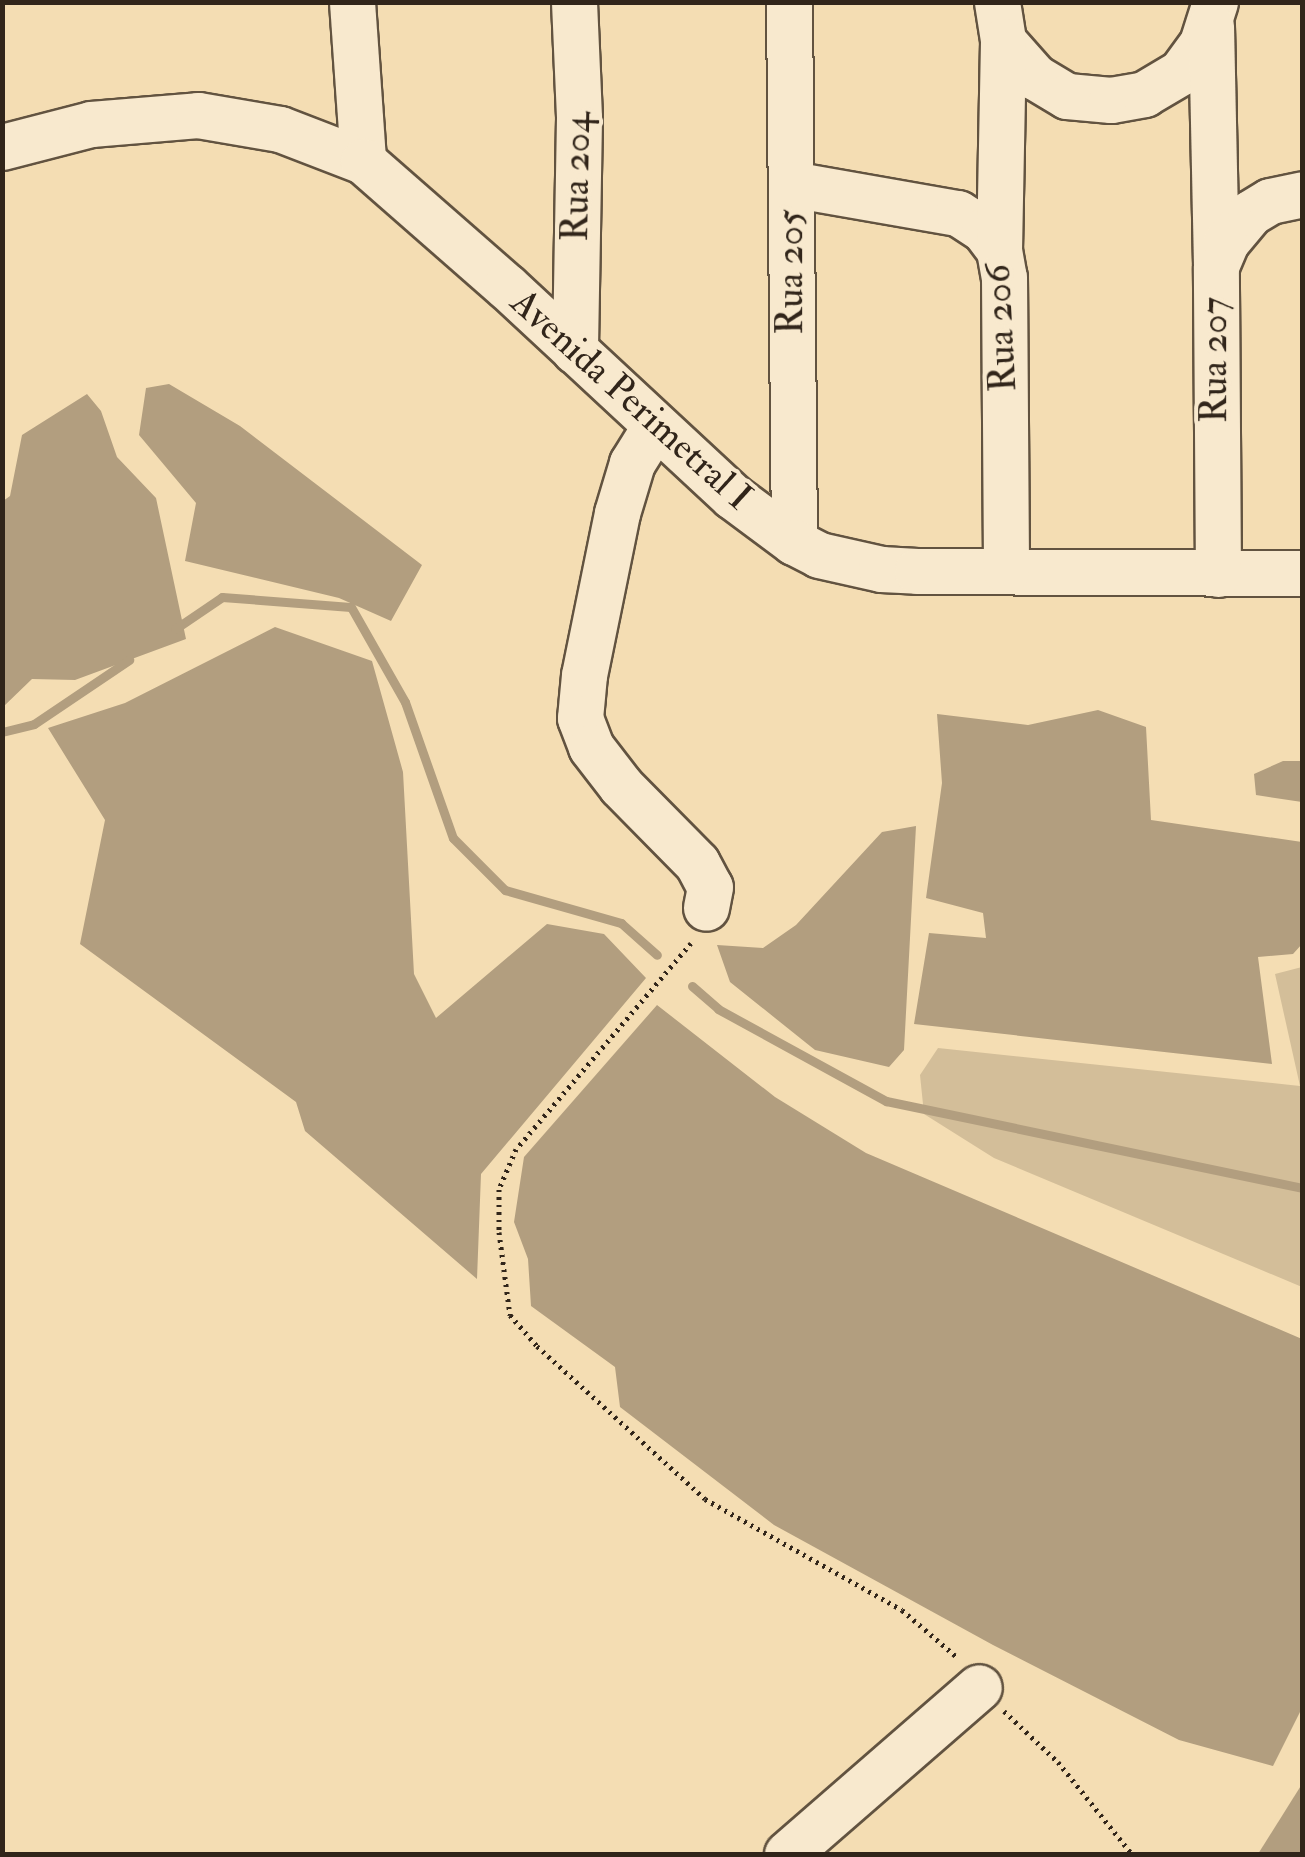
<!DOCTYPE html>
<html>
<head>
<meta charset="utf-8">
<style>
	body { margin:0 }
	#map { position:relative; width:1305px; height:1857px; overflow:hidden; background:#f4ddb3; font-family:"IM FELL Double Pica",serif }
	div>[style] { position:absolute }
	.green>* { inset:0; background:#d3be99 }
	.water>* { inset:0; background:#b29e7f }
	.stream>* { height:9px; margin:-4.5px; padding:0 4.5px; transform-origin:4.5px; border-radius:4.5px; background:#b29e7f }
	.path>* { height:5px; margin-top:-2.5px; transform-origin:0; background:repeating-linear-gradient(90deg,#31251a 0 2.5px,transparent 0 7.5px) }
	.roads { filter:drop-shadow(2px 0 #625340) drop-shadow(-2px 0 #625340) drop-shadow(0 2px #625340) drop-shadow(0 -2px #625340) }
	.minor>* { height:45px; margin:-22.5px; padding:0 22.5px; transform-origin:22.5px; border-radius:22.5px; background:#f8e9ce }
	span { translate:-50% -50%; white-space:nowrap; text-align:center; line-height:1.15; -webkit-text-stroke:8px #f8e9ce; paint-order:stroke }
	.street-label { font-size:38px; color:#31251a }
	.frame { position:absolute; inset:0; border:5px solid #31251a; pointer-events:none }
</style>
</head>
<body>
<div id="map">
	<div class="green">
		<div style="clip-path:polygon(1302px 967px,1302px 1287px,994px 1158px,924px 1114px,920px 1075px,938px 1048px,1300px 1086px,1275px 974px)"></div>
	</div>
	<div class="water">
		<div style="clip-path:polygon(169px 384px,240px 426px,422px 565px,391px 621px,339px 598px,185px 561px,196px 503px,139px 435px,146px 388px)"></div>
		<div style="clip-path:polygon(87px 394px,101px 411px,117px 457px,156px 498px,186px 639px,75px 680px,32px 679px,3px 707px,3px 501px,10px 496px,22px 435px)"></div>
		<div style="clip-path:polygon(275px 627px,372px 661px,403px 772px,414px 974px,436px 1018px,547px 924px,604px 934px,646px 978px,481px 1174px,477px 1279px,305px 1131px,296px 1102px,80px 944px,105px 820px,48px 728px,125px 703px)"></div>
		<div style="clip-path:polygon(1098px 710px,1146px 727px,1151px 820px,1302px 842px,1302px 944px,1293px 954px,1258px 957px,1272px 1064px,914px 1024px,929px 933px,986px 938px,983px 913px,926px 898px,942px 783px,937px 714px,1028px 725px)"></div>
		<div style="clip-path:polygon(1283px 761px,1302px 761px,1302px 802px,1256px 795px,1254px 774px)"></div>
		<div style="clip-path:polygon(916px 826px,904px 1050px,889px 1067px,815px 1050px,730px 982px,717px 945px,763px 948px,796px 925px,882px 832px)"></div>
		<div style="clip-path:polygon(657px 1005px,775px 1097px,866px 1153px,1302px 1339px,1302px 1708px,1273px 1766px,1179px 1740px,993px 1645px,774px 1525px,620px 1407px,615px 1367px,531px 1306px,528px 1259px,514px 1222px,524px 1157px)"></div>
		<div style="clip-path:polygon(1302px 1784px,1302px 1854px,1258px 1854px)"></div>
	</div>
	<div class="stream">
		<div style="left:175px;top:629px;width:57px;rotate:-34.2deg"></div>
		<div style="left:222px;top:597px;width:129px;rotate:4.4deg"></div>
		<div style="left:351px;top:607px;width:109px;rotate:60.4deg"></div>
		<div style="left:405px;top:702px;width:144px;rotate:70.6deg"></div>
		<div style="left:453px;top:838px;width:74px;rotate:45deg"></div>
		<div style="left:505px;top:890px;width:121px;rotate:15.9deg"></div>
		<div style="left:621px;top:923px;width:48px;rotate:41.6deg"></div>
		<div style="left:2px;top:732px;width:33px;rotate:-14deg"></div>
		<div style="left:34px;top:724px;width:115px;rotate:-34deg"></div>
		<div style="left:692px;top:986px;width:35px;rotate:41deg"></div>
		<div style="left:718px;top:1009px;width:192px;rotate:28.7deg"></div>
		<div style="left:886px;top:1101px;width:425px;rotate:11.8deg"></div>
	</div>
	<div class="path">
		<div style="left:691px;top:943px;width:270px;rotate:130.3deg"></div>
		<div style="left:516px;top:1149px;width:43px;rotate:113deg"></div>
		<div style="left:499px;top:1189px;width:43px;rotate:90deg"></div>
		<div style="left:499px;top:1232px;width:84px;rotate:82.5deg"></div>
		<div style="left:510px;top:1315px;width:41px;rotate:48.9deg"></div>
		<div style="left:537px;top:1346px;width:227px;rotate:42.3deg"></div>
		<div style="left:705px;top:1499px;width:226px;rotate:29.4deg"></div>
		<div style="left:902px;top:1610px;width:74px;rotate:40.6deg"></div>
		<div style="left:1004px;top:1711px;width:74px;rotate:43.4deg"></div>
		<div style="left:1058px;top:1762px;width:118px;rotate:51.2deg"></div>
	</div>
	<div class="roads">
		<div class="minor">
			<div style="left:352px;top:2px;width:159px;rotate:86deg"></div>
			<div style="left:574px;top:2px;width:116px;rotate:87.5deg"></div>
			<div style="left:579px;top:118px;width:233px;rotate:91deg"></div>
			<div style="left:789px;top:2px;width:540px;rotate:89.47deg"></div>
			<div style="left:997px;top:2px;width:39px;rotate:81deg"></div>
			<div style="left:1003px;top:41px;width:48px;rotate:48.4deg"></div>
			<div style="left:1035px;top:77px;width:37px;rotate:31deg"></div>
			<div style="left:1067px;top:96px;width:44px;rotate:5.2deg"></div>
			<div style="left:1111px;top:100px;width:34px;rotate:-10deg"></div>
			<div style="left:1144px;top:94px;width:43px;rotate:-30.7deg"></div>
			<div style="left:1181px;top:72px;width:36px;rotate:-54deg"></div>
			<div style="left:1202px;top:43px;width:43px;rotate:-72.4deg"></div>
			<div style="left:1211px;top:26px;width:236px;rotate:88.8deg"></div>
			<div style="left:2px;top:147px;width:92px;rotate:-14.5deg"></div>
			<div style="left:91px;top:124px;width:107px;rotate:-4.8deg"></div>
			<div style="left:198px;top:115px;width:83px;rotate:9.7deg"></div>
			<div style="left:280px;top:129px;width:89px;rotate:21.1deg"></div>
			<div style="left:363px;top:161px;width:190px;rotate:41.2deg"></div>
			<div style="left:506px;top:286px;width:309px;rotate:42.9deg"></div>
			<div style="left:732px;top:496px;width:77px;rotate:36.6deg"></div>
			<div style="left:794px;top:542px;width:28px;rotate:27deg"></div>
			<div style="left:819px;top:555px;width:64px;rotate:12.7deg"></div>
			<div style="left:881px;top:569px;width:36px;rotate:3deg"></div>
			<div style="left:917px;top:571px;width:385px;rotate:0.3deg"></div>
			<div style="left:791px;top:184px;width:169px;rotate:9.9deg"></div>
			<div style="left:958px;top:213px;width:31px;rotate:33deg"></div>
			<div style="left:984px;top:230px;width:25px;rotate:53deg"></div>
			<div style="left:999px;top:250px;width:27px;rotate:80deg"></div>
			<div style="left:1004px;top:277px;width:294px;rotate:89.6deg"></div>
			<div style="left:999px;top:250px;width:209px;rotate:-88.9deg"></div>
			<div style="left:655px;top:426px;width:44px;rotate:121.9deg"></div>
			<div style="left:632px;top:463px;width:52px;rotate:106.7deg"></div>
			<div style="left:617px;top:513px;width:165px;rotate:101.5deg"></div>
			<div style="left:584px;top:675px;width:43px;rotate:95.3deg"></div>
			<div style="left:580px;top:718px;width:31px;rotate:69deg"></div>
			<div style="left:591px;top:747px;width:49px;rotate:52.4deg"></div>
			<div style="left:621px;top:786px;width:108px;rotate:45.4deg"></div>
			<div style="left:697px;top:863px;width:27px;rotate:62deg"></div>
			<div style="left:710px;top:887px;width:21px;rotate:101deg"></div>
			<div style="left:1218px;top:574px;width:308px;rotate:-90.4deg"></div>
			<div style="left:1216px;top:266px;width:26px;rotate:-67deg"></div>
			<div style="left:1226px;top:242px;width:38px;rotate:-50deg"></div>
			<div style="left:1250px;top:213px;width:23px;rotate:-31deg"></div>
			<div style="left:1270px;top:201px;width:33px;rotate:-12deg"></div>
			<div style="left:787px;top:1854px;width:254px;rotate:-41deg"></div>
		</div>
	</div>
	<div class="street-label">
		<span style="left:577px;top:177px;rotate:-89deg">Rua 204</span>
		<span style="left:791px;top:272px;rotate:-90deg">Rua 205</span>
		<span style="left:1001px;top:328px;rotate:-93deg">Rua 206</span>
		<span style="left:1215px;top:360px;rotate:-90deg">Rua 207</span>
		<span style="left:631px;top:400px;rotate:42deg">Avenida Perimetral I</span>
	</div>
	<div class="frame"></div>
</div>
</body>
</html>
